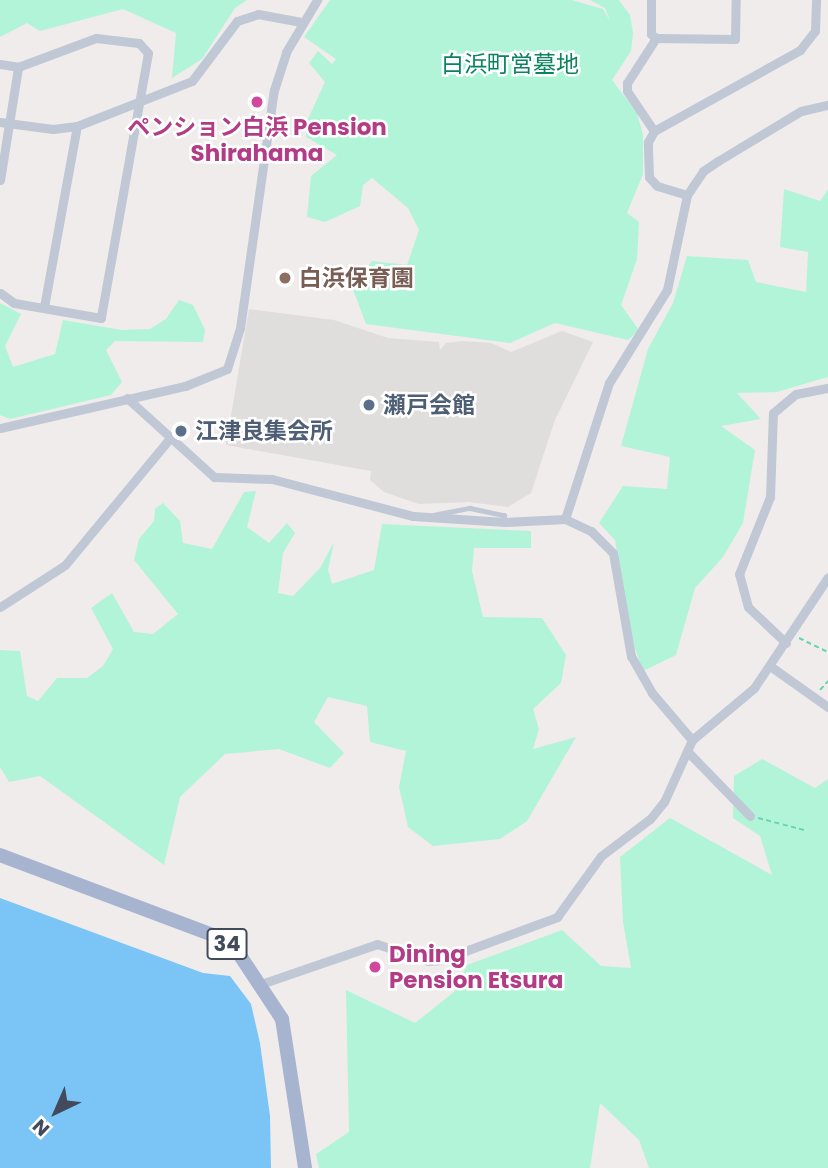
<!DOCTYPE html>
<html>
<head>
<meta charset="utf-8">
<style>
	body { margin:0 }
	#map { position:relative; width:828px; height:1168px; overflow:hidden; background:#efeceb; font-family:Poppins,"Noto Sans JP",sans-serif }
	div>[style] { position:absolute }
	.education>* { inset:0; background:#e0dddd }
	.green>* { inset:0; background:#b2f4d8 }
	.water>* { inset:0; background:#7ac5f6 }
	.path>* { height:2px; margin-top:-1px; transform-origin:0; background:repeating-linear-gradient(90deg,#67d5b3 0 5px,transparent 0 8.5px) }
	.service>* { height:4.5px; margin:-2.25px; padding:0 2.25px; transform-origin:2.25px; border-radius:2.25px; background:#c0c7d5 }
	.minor>* { height:9px; margin:-4.5px; padding:0 4.5px; transform-origin:4.5px; border-radius:4.5px; background:#c0c7d5 }
	.primary>* { height:14px; margin:-7px; padding:0 7px; transform-origin:7px; border-radius:7px; background:#a7b4cf }
	.dots>* { width:19px; height:19px; translate:-50% -50%; box-sizing:border-box; border:4px solid #fff; border-radius:50% }
	span { translate:-50% -50%; white-space:nowrap; text-align:center; line-height:1.15; -webkit-text-stroke:5px #fff; paint-order:stroke }
	.shield-label span { padding:2px 5px; background:#fff; border:2px solid; border-radius:5px; -webkit-text-stroke-width:0 }
	.shield-label { font-size:21px; color:#424a5b; font-weight:700 }
	.park-label { font-size:23px; color:#0b845e }
	.hotel-label { font-size:23px; color:#b23c85; font-weight:700 }
	.left { translate:0 -50%; text-align:left }
	.education-label { font-size:23px; color:#785e54; font-weight:700 }
	.service-label { font-size:23px; color:#4e5e75; font-weight:700 }
	.north { position:absolute; left:21px; top:1077px; width:70px; height:70px; -webkit-text-stroke:5px #fff; paint-order:stroke; rotate:224deg; font-size:19px; font-weight:700; line-height:28px; text-align:center; color:#424a5b }
	.north::after { content:''; display:block; margin:auto; width:24px; height:32px; background:#424a5b; clip-path:polygon(50% 0,100% 100%,50% 72%,0 100%) }
</style>
</head>
<body>
<div id="map">
	<div class="education">
		<div style="clip-path:polygon(249px 309px,334px 320px,388px 338px,439px 342px,440px 350px,446px 343px,463px 341px,491px 343px,511px 352px,562px 331px,593px 342px,555px 420px,531px 493px,508px 507px,468px 502px,419px 504px,384px 492px,370px 480px,371px 471px,226px 445px)"></div>
	</div>
	<div class="green">
		<div style="clip-path:polygon(0 0,247px 0,235px 8px,202px 59px,172px 78px,176px 33px,123px 9px,40px 31px,27px 23px,0 37px)"></div>
		<div style="clip-path:polygon(330px 0,572px 0,603px 9px,610px 21px,605px 8px,590px 0,619px 0,630px 15px,633px 33px,631px 51px,612px 80px,637px 113px,643px 135px,643px 174px,627px 213px,639px 222px,637px 259px,621px 305px,639px 330px,628px 340px,555px 323px,510px 343px,366px 324px,352px 287px,372px 261px,407px 265px,419px 230px,408px 208px,372px 178px,363px 185px,360px 206px,325px 222px,307px 217px,311px 176px,337px 155px,306px 137px,307px 121px,325px 82px,309px 63px,318px 51px,332px 64px,336px 59px,304px 37px)"></div>
		<div style="clip-path:polygon(784px 189px,820px 201px,828px 189px,828px 377px,777px 392px,737px 393px,761px 419px,721px 426px,755px 450px,743px 523px,723px 557px,695px 588px,676px 655px,643px 671px,632px 640px,615px 540px,599px 523px,623px 486px,667px 489px,670px 457px,621px 446px,648px 349px,673px 303px,687px 256px,748px 260px,756px 282px,806px 292px,808px 252px,780px 247px)"></div>
		<div style="clip-path:polygon(179px 300px,193px 305px,205px 330px,203px 342px,115px 341px,106px 350px,122px 382px,111px 395px,10px 419px,0 415px,0 303px,21px 314px,5px 346px,13px 367px,55px 354px,63px 320px,122px 330px,150px 329px,166px 319px)"></div>
		<div style="clip-path:polygon(256px 491px,247px 527px,269px 543px,287px 523px,295px 533px,283px 553px,278px 593px,293px 596px,320px 568px,334px 542px,328px 570px,332px 584px,374px 570px,382px 524px,531px 531px,531px 548px,474px 548px,472px 571px,483px 617px,542px 618px,566px 655px,561px 683px,533px 709px,539px 729px,533px 749px,576px 737px,527px 821px,500px 839px,433px 846px,408px 827px,399px 787px,406px 751px,370px 742px,367px 706px,328px 697px,314px 722px,344px 753px,330px 768px,279px 749px,225px 754px,180px 797px,164px 865px,40px 776px,9px 782px,0 767px,0 650px,20px 651px,27px 696px,38px 701px,57px 678px,87px 678px,103px 666px,113px 649px,91px 608px,112px 593px,134px 632px,153px 634px,178px 614px,134px 560px,139px 539px,154px 521px,155px 509px,163px 503px,180px 521px,183px 543px,212px 549px,244px 492px)"></div>
		<div style="clip-path:polygon(762px 759px,815px 788px,828px 779px,828px 1168px,649px 1168px,639px 1140px,600px 1103px,590px 1168px,319px 1168px,316px 1154px,349px 1132px,346px 990px,415px 1023px,454px 992px,467px 965px,562px 930px,601px 966px,631px 968px,623px 922px,620px 857px,670px 818px,772px 875px,760px 836px,733px 818px,734px 776px)"></div>
	</div>
	<div class="water">
		<div style="clip-path:polygon(0 898px,203px 973px,230px 976px,251px 1004px,260px 1043px,270px 1116px,271px 1168px,0 1168px)"></div>
	</div>
	<div class="path">
		<div style="left:799px;top:638px;width:32px;rotate:26deg"></div>
		<div style="left:820px;top:690px;width:12px;rotate:-48deg"></div>
		<div style="left:758px;top:818px;width:48px;rotate:14.6deg"></div>
	</div>
	<div class="service">
		<div style="left:433px;top:515px;width:38px;rotate:-11deg"></div>
		<div style="left:470px;top:508px;width:35px;rotate:12deg"></div>
		<div style="left:504px;top:515px;width:6px;rotate:81deg"></div>
	</div>
	<div class="minor">
		<div style="left:651px;top:0;width:34px;rotate:90deg"></div>
		<div style="left:651px;top:34px;width:6px;rotate:39deg"></div>
		<div style="left:656px;top:38px;width:79px;rotate:0.7deg"></div>
		<div style="left:735px;top:39px;width:39px;rotate:-89deg"></div>
		<div style="left:0;top:64px;width:18px;rotate:9deg"></div>
		<div style="left:18px;top:67px;width:83px;rotate:-20.4deg"></div>
		<div style="left:96px;top:38px;width:43px;rotate:6.6deg"></div>
		<div style="left:139px;top:43px;width:13px;rotate:48deg"></div>
		<div style="left:148px;top:53px;width:269px;rotate:100.1deg"></div>
		<div style="left:101px;top:318px;width:88px;rotate:-170.2deg"></div>
		<div style="left:14px;top:303px;width:17px;rotate:-144deg"></div>
		<div style="left:0;top:122px;width:53px;rotate:7.5deg"></div>
		<div style="left:53px;top:129px;width:24px;rotate:-7deg"></div>
		<div style="left:77px;top:126px;width:123px;rotate:-21.4deg"></div>
		<div style="left:192px;top:81px;width:75px;rotate:-53.1deg"></div>
		<div style="left:237px;top:21px;width:22px;rotate:-18deg"></div>
		<div style="left:258px;top:14px;width:44px;rotate:10.5deg"></div>
		<div style="left:654px;top:131px;width:48px;rotate:-124deg"></div>
		<div style="left:627px;top:91px;width:8px;rotate:-90deg"></div>
		<div style="left:627px;top:83px;width:54px;rotate:-57.2deg"></div>
		<div style="left:0;top:180px;width:114px;rotate:-80.9deg"></div>
		<div style="left:687px;top:195px;width:31px;rotate:-163deg"></div>
		<div style="left:657px;top:186px;width:12px;rotate:-132deg"></div>
		<div style="left:649px;top:177px;width:35px;rotate:-92deg"></div>
		<div style="left:648px;top:142px;width:13px;rotate:-61deg"></div>
		<div style="left:654px;top:131px;width:167px;rotate:-29deg"></div>
		<div style="left:800px;top:50px;width:24px;rotate:-52deg"></div>
		<div style="left:815px;top:31px;width:31px;rotate:-88deg"></div>
		<div style="left:44px;top:307px;width:184px;rotate:-79.7deg"></div>
		<div style="left:127px;top:398px;width:118px;rotate:42.2deg"></div>
		<div style="left:214px;top:477px;width:58px;rotate:2deg"></div>
		<div style="left:272px;top:479px;width:146px;rotate:14.7deg"></div>
		<div style="left:413px;top:516px;width:92px;rotate:3.7deg"></div>
		<div style="left:505px;top:522px;width:60px;rotate:-2.9deg"></div>
		<div style="left:565px;top:519px;width:29px;rotate:25deg"></div>
		<div style="left:591px;top:531px;width:31px;rotate:45deg"></div>
		<div style="left:613px;top:553px;width:105px;rotate:80.1deg"></div>
		<div style="left:631px;top:656px;width:43px;rotate:60.4deg"></div>
		<div style="left:652px;top:693px;width:62px;rotate:49.6deg"></div>
		<div style="left:0;top:428px;width:190px;rotate:-12.8deg"></div>
		<div style="left:185px;top:386px;width:45px;rotate:-22deg"></div>
		<div style="left:227px;top:369px;width:43px;rotate:-72.4deg"></div>
		<div style="left:240px;top:328px;width:240px;rotate:-81.9deg"></div>
		<div style="left:274px;top:90px;width:40px;rotate:-72deg"></div>
		<div style="left:286px;top:52px;width:61px;rotate:-59.2deg"></div>
		<div style="left:565px;top:519px;width:143px;rotate:-72.1deg"></div>
		<div style="left:609px;top:383px;width:110px;rotate:-58.1deg"></div>
		<div style="left:667px;top:290px;width:97px;rotate:-78.1deg"></div>
		<div style="left:687px;top:195px;width:29px;rotate:-56deg"></div>
		<div style="left:703px;top:171px;width:18px;rotate:-34deg"></div>
		<div style="left:718px;top:161px;width:97px;rotate:-31.1deg"></div>
		<div style="left:801px;top:111px;width:28px;rotate:-13deg"></div>
		<div style="left:0;top:607px;width:77px;rotate:-32.9deg"></div>
		<div style="left:65px;top:565px;width:165px;rotate:-50.4deg"></div>
		<div style="left:786px;top:643px;width:52px;rotate:-136.5deg"></div>
		<div style="left:748px;top:607px;width:34px;rotate:-105deg"></div>
		<div style="left:739px;top:574px;width:83px;rotate:-68.1deg"></div>
		<div style="left:770px;top:497px;width:84px;rotate:-88deg"></div>
		<div style="left:773px;top:413px;width:30px;rotate:-40deg"></div>
		<div style="left:796px;top:394px;width:33px;rotate:-11deg"></div>
		<div style="left:770px;top:666px;width:71px;rotate:35.3deg"></div>
		<div style="left:688px;top:752px;width:89px;rotate:45.9deg"></div>
		<div style="left:261px;top:984px;width:123px;rotate:-19deg"></div>
		<div style="left:377px;top:944px;width:54px;rotate:18.4deg"></div>
		<div style="left:428px;top:961px;width:13px;rotate:-4deg"></div>
		<div style="left:441px;top:960px;width:124px;rotate:-20.3deg"></div>
		<div style="left:557px;top:917px;width:75px;rotate:-54.2deg"></div>
		<div style="left:601px;top:856px;width:61px;rotate:-37.1deg"></div>
		<div style="left:650px;top:819px;width:22px;rotate:-51deg"></div>
		<div style="left:664px;top:802px;width:68px;rotate:-65.7deg"></div>
		<div style="left:692px;top:740px;width:81px;rotate:-40deg"></div>
		<div style="left:754px;top:688px;width:133px;rotate:-56.3deg"></div>
	</div>
	<div class="primary">
		<div style="left:0;top:855px;width:233px;rotate:20.6deg"></div>
		<div style="left:218px;top:937px;width:27px;rotate:39deg"></div>
		<div style="left:239px;top:954px;width:78px;rotate:56.5deg"></div>
		<div style="left:282px;top:1019px;width:151px;rotate:81.2deg"></div>
	</div>
	<div class="dots">
		<div style="left:257px;top:102px;background:#d1479c"></div>
		<div style="left:285px;top:278px;background:#8d6e63"></div>
		<div style="left:369px;top:405px;background:#5c6f8a"></div>
		<div style="left:181px;top:431px;background:#5c6f8a"></div>
		<div style="left:375px;top:967px;background:#d1479c"></div>
	</div>
	<div class="shield-label">
		<span style="left:227px;top:944px">34</span>
	</div>
	<div class="park-label">
		<span style="left:510px;top:64px">白浜町営墓地</span>
	</div>
	<div class="hotel-label">
		<span style="left:257px;top:140px">ペンション白浜 Pension<br>Shirahama</span>
		<span class="left" style="left:389px;top:967px">Dining<br>Pension Etsura</span>
	</div>
	<div class="education-label">
		<span class="left" style="left:299px;top:278px">白浜保育園</span>
	</div>
	<div class="service-label">
		<span class="left" style="left:383px;top:405px">瀬戸会館</span>
		<span class="left" style="left:195px;top:431px">江津良集会所</span>
	</div>
	<div class="north">N</div>
</div>
</body>
</html>
